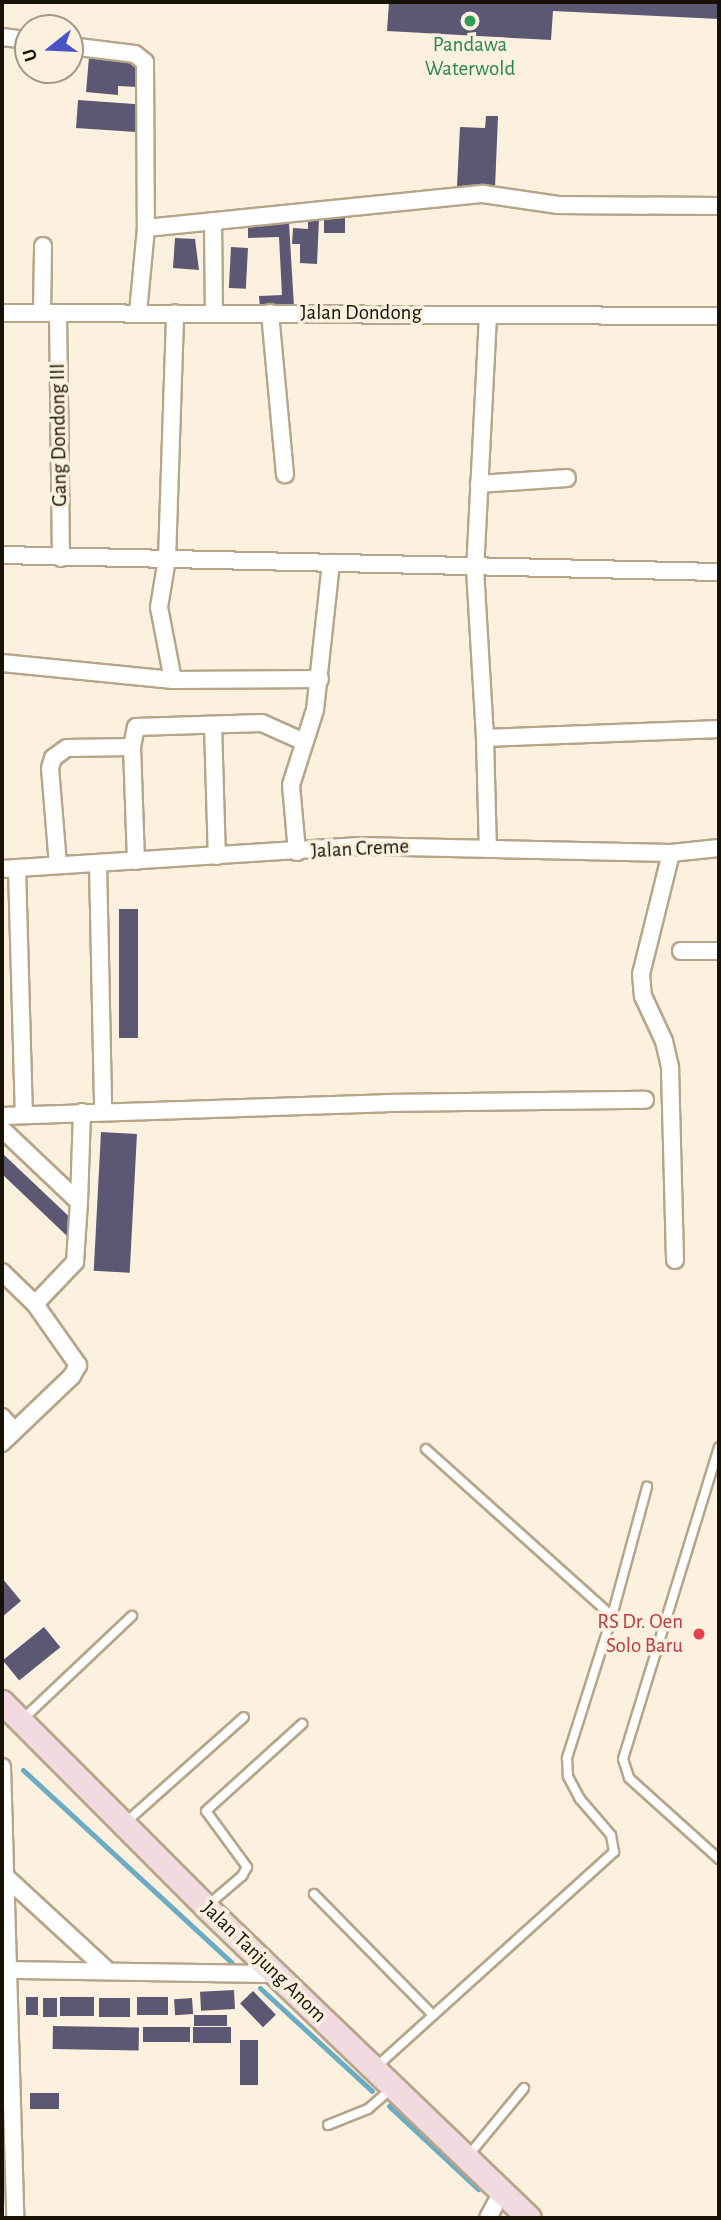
<!DOCTYPE html>
<html>
<head>
<meta charset="utf-8">
<style>
	body { margin:0 }
	#map { position:relative; width:721px; height:2220px; overflow:hidden; background:#fcf1df; font-family:"Alegreya Sans",sans-serif }
	div>[style] { position:absolute }
	.stream>* { height:5px; margin:-2.5px; padding:0 2.5px; transform-origin:2.5px; border-radius:2.5px; background:#6babc3 }
	.building>* { inset:0; background:#5c5773; transform-origin:0 0 }
	.roads { filter:drop-shadow(2px 0 #b6a589) drop-shadow(-2px 0 #b6a589) drop-shadow(0 2px #b6a589) drop-shadow(0 -2px #b6a589) }
	.lane>* { height:8px; margin:-4px; padding:0 4px; transform-origin:4px; border-radius:4px; background:#fff }
	.street>* { height:16px; margin:-8px; padding:0 8px; transform-origin:8px; border-radius:8px; background:#fff }
	.secondary>* { height:23px; margin:-11.5px; padding:0 11.5px; transform-origin:11.5px; border-radius:11.5px; background:#f2dbe0 }
	.dots>* { width:19px; height:19px; translate:-50% -50%; box-sizing:border-box; border:4px solid #fcf1df; border-radius:50% }
	span { translate:-50% -50%; white-space:nowrap; text-align:center; line-height:1.15; -webkit-text-stroke:7px #fcf1df; paint-order:stroke }
	.leisure-label { font-size:21px; color:#27864d }
	.street-label { font-size:21px; color:#171106 }
	.health-label { font-size:21px; color:#be3a42 }
	.right { translate:-100% -50%; text-align:right }
	.frame { position:absolute; inset:0; border:4px solid #171106; pointer-events:none }
	.north { position:absolute; left:14px; top:14px; width:70px; height:70px; box-sizing:border-box; background:#fcf1df; border:2px solid #a09788; border-radius:50%; rotate:252deg; font-size:19px; font-weight:700; line-height:28px; text-align:center; color:#171106 }
	.north::after { content:''; display:block; margin:auto; width:24px; height:32px; background:#4952c7; clip-path:polygon(50% 0,100% 100%,50% 72%,0 100%) }
</style>
</head>
<body>
<div id="map">
	<div class="stream">
		<div style="left:23px;top:1770px;width:284px;rotate:42.7deg"></div>
		<div style="left:260px;top:1988px;width:152px;rotate:42.6deg"></div>
		<div style="left:389px;top:2106px;width:122px;rotate:43deg"></div>
	</div>
	<div class="building">
		<div style="clip-path:polygon(389px 2px,719px 2px,719px 19px,553px 11px,551px 40px,387px 31px)"></div>
		<div style="clip-path:polygon(89px 57px,139px 62px,137px 87px,118px 86px,118px 95px,86px 92px)"></div>
		<div style="left:78px;top:100px;width:60px;height:28px;rotate:4deg"></div>
		<div style="clip-path:polygon(486px 116px,498px 116px,495px 188px,457px 186px,460px 127px,485px 128px)"></div>
		<div style="left:324px;top:216px;width:21px;height:17px"></div>
		<div style="clip-path:polygon(308px 219px,319px 219px,317px 264px,300px 263px,300px 244px,292px 244px,293px 228px,308px 229px)"></div>
		<div style="clip-path:polygon(289px 223px,294px 307px,260px 309px,259px 296px,282px 295px,279px 237px,248px 238px,248px 224px)"></div>
		<div style="clip-path:polygon(175px 238px,195px 239px,199px 270px,173px 268px)"></div>
		<div style="left:231px;top:247px;width:17px;height:41px;rotate:3deg"></div>
		<div style="left:119px;top:909px;width:19px;height:129px"></div>
		<div style="left:101px;top:1132px;width:36px;height:139px;rotate:3deg"></div>
		<div style="clip-path:polygon(2px 1153px,78px 1225px,67px 1236px,2px 1174px)"></div>
		<div style="clip-path:polygon(2px 1578px,21px 1601px,2px 1617px)"></div>
		<div style="left:44px;top:1627px;width:26px;height:53px;rotate:51deg"></div>
		<div style="left:234px;top:1990px;width:19px;height:34px;rotate:87deg"></div>
		<div style="left:253px;top:1991px;width:33px;height:18px;rotate:46deg"></div>
		<div style="left:26px;top:1997px;width:12px;height:18px"></div>
		<div style="left:60px;top:1997px;width:34px;height:19px"></div>
		<div style="left:137px;top:1997px;width:31px;height:18px"></div>
		<div style="left:43px;top:1998px;width:14px;height:19px"></div>
		<div style="left:99px;top:1998px;width:31px;height:19px"></div>
		<div style="left:192px;top:1998px;width:16px;height:18px;rotate:86deg"></div>
		<div style="left:227px;top:2015px;width:11px;height:33px;rotate:90deg"></div>
		<div style="left:53px;top:2026px;width:86px;height:23px;rotate:1deg"></div>
		<div style="left:143px;top:2027px;width:47px;height:15px"></div>
		<div style="left:231px;top:2027px;width:16px;height:38px;rotate:90deg"></div>
		<div style="left:240px;top:2040px;width:18px;height:45px"></div>
		<div style="left:30px;top:2093px;width:29px;height:16px"></div>
	</div>
	<div class="roads">
		<div class="lane">
			<div style="left:719px;top:1447px;width:326px;rotate:107.1deg"></div>
			<div style="left:623px;top:1759px;width:20px;rotate:72deg"></div>
			<div style="left:629px;top:1778px;width:121px;rotate:42deg"></div>
			<div style="left:612px;top:1616px;width:134px;rotate:-74.8deg"></div>
			<div style="left:23px;top:1719px;width:150px;rotate:-43.4deg"></div>
			<div style="left:125px;top:1823px;width:159px;rotate:-41.7deg"></div>
			<div style="left:314px;top:1894px;width:170px;rotate:45.5deg"></div>
			<div style="left:208px;top:1905px;width:45px;rotate:-40.5deg"></div>
			<div style="left:242px;top:1876px;width:10px;rotate:-61deg"></div>
			<div style="left:247px;top:1867px;width:69px;rotate:-126.2deg"></div>
			<div style="left:206px;top:1811px;width:130px;rotate:-42.2deg"></div>
			<div style="left:376px;top:2067px;width:321px;rotate:-42.1deg"></div>
			<div style="left:614px;top:1852px;width:17px;rotate:-100deg"></div>
			<div style="left:611px;top:1835px;width:48px;rotate:-130.7deg"></div>
			<div style="left:580px;top:1799px;width:26px;rotate:-118deg"></div>
			<div style="left:568px;top:1776px;width:18px;rotate:-93deg"></div>
			<div style="left:567px;top:1758px;width:149px;rotate:-72.4deg"></div>
			<div style="left:612px;top:1616px;width:250px;rotate:-138.1deg"></div>
			<div style="left:328px;top:2125px;width:43px;rotate:-21.8deg"></div>
			<div style="left:368px;top:2109px;width:32px;rotate:-41deg"></div>
			<div style="left:468px;top:2156px;width:88px;rotate:-50.5deg"></div>
		</div>
		<div class="street">
			<div style="left:2px;top:37px;width:26px;rotate:7deg"></div>
			<div style="left:70px;top:46px;width:65px;rotate:7deg"></div>
			<div style="left:135px;top:54px;width:13px;rotate:39deg"></div>
			<div style="left:145px;top:62px;width:166px;rotate:89.7deg"></div>
			<div style="left:146px;top:228px;width:85px;rotate:95.4deg"></div>
			<div style="left:213px;top:221px;width:92px;rotate:89.4deg"></div>
			<div style="left:146px;top:228px;width:339px;rotate:-5.8deg"></div>
			<div style="left:483px;top:194px;width:76px;rotate:8.3deg"></div>
			<div style="left:558px;top:205px;width:161px;rotate:0.4deg"></div>
			<div style="left:2px;top:313px;width:717px;rotate:0.24deg"></div>
			<div style="left:42px;top:313px;width:67px;rotate:-89.1deg"></div>
			<div style="left:58px;top:313px;width:245px;rotate:89.3deg"></div>
			<div style="left:270px;top:313px;width:162px;rotate:84.7deg"></div>
			<div style="left:488px;top:315px;width:254px;rotate:92.9deg"></div>
			<div style="left:475px;top:569px;width:169px;rotate:86.6deg"></div>
			<div style="left:485px;top:738px;width:234px;rotate:-2.2deg"></div>
			<div style="left:479px;top:484px;width:88px;rotate:-3.9deg"></div>
			<div style="left:2px;top:555px;width:717px;rotate:1.36deg"></div>
			<div style="left:2px;top:663px;width:172px;rotate:5.7deg"></div>
			<div style="left:173px;top:680px;width:147px;rotate:-0.4deg"></div>
			<div style="left:173px;top:680px;width:74px;rotate:-100.9deg"></div>
			<div style="left:159px;top:607px;width:49px;rotate:-80.5deg"></div>
			<div style="left:167px;top:559px;width:246px;rotate:-88.1deg"></div>
			<div style="left:213px;top:725px;width:131px;rotate:88.3deg"></div>
			<div style="left:485px;top:738px;width:111px;rotate:88.5deg"></div>
			<div style="left:297px;top:852px;width:67px;rotate:-95.1deg"></div>
			<div style="left:291px;top:785px;width:79px;rotate:-72.3deg"></div>
			<div style="left:315px;top:710px;width:148px;rotate:-83.8deg"></div>
			<div style="left:671px;top:853px;width:125px;rotate:103.9deg"></div>
			<div style="left:641px;top:974px;width:22px;rotate:85deg"></div>
			<div style="left:643px;top:996px;width:50px;rotate:65deg"></div>
			<div style="left:664px;top:1041px;width:28px;rotate:77deg"></div>
			<div style="left:670px;top:1068px;width:192px;rotate:88.5deg"></div>
			<div style="left:136px;top:861px;width:114px;rotate:-92deg"></div>
			<div style="left:132px;top:747px;width:20px;rotate:-79deg"></div>
			<div style="left:136px;top:727px;width:126px;rotate:-1.8deg"></div>
			<div style="left:262px;top:723px;width:44px;rotate:24.2deg"></div>
			<div style="left:98px;top:863px;width:248px;rotate:88.8deg"></div>
			<div style="left:58px;top:865px;width:97px;rotate:-94.7deg"></div>
			<div style="left:50px;top:768px;width:10px;rotate:-73deg"></div>
			<div style="left:53px;top:758px;width:17px;rotate:-36deg"></div>
			<div style="left:67px;top:748px;width:65px;rotate:-0.9deg"></div>
			<div style="left:17px;top:868px;width:246px;rotate:88.4deg"></div>
			<div style="left:2px;top:869px;width:358px;rotate:-3.7deg"></div>
			<div style="left:359px;top:846px;width:312px;rotate:1.3deg"></div>
			<div style="left:671px;top:853px;width:48px;rotate:-5.9deg"></div>
			<div style="left:681px;top:951px;width:38px"></div>
			<div style="left:2px;top:1116px;width:384px;rotate:-1.9deg"></div>
			<div style="left:386px;top:1103px;width:259px;rotate:-0.7deg"></div>
			<div style="left:2px;top:1129px;width:106px;rotate:43.5deg"></div>
			<div style="left:79px;top:1202px;width:60px;rotate:93.8deg"></div>
			<div style="left:75px;top:1262px;width:58px;rotate:133.6deg"></div>
			<div style="left:79px;top:1202px;width:90px;rotate:-88.1deg"></div>
			<div style="left:2px;top:1272px;width:46px;rotate:44.1deg"></div>
			<div style="left:35px;top:1304px;width:75px;rotate:54.8deg"></div>
			<div style="left:78px;top:1365px;width:13px;rotate:119deg"></div>
			<div style="left:72px;top:1376px;width:97px;rotate:136.3deg"></div>
			<div style="left:2px;top:1417px;width:18px;rotate:49deg"></div>
			<div style="left:2px;top:1767px;width:451px;rotate:88.3deg"></div>
			<div style="left:7px;top:1878px;width:133px;rotate:42.6deg"></div>
			<div style="left:11px;top:1970px;width:263px;rotate:0.9deg"></div>
			<div style="left:488px;top:2218px;width:27px;rotate:-62deg"></div>
		</div>
		<div class="secondary">
			<div style="left:2px;top:1702px;width:289px;rotate:45.1deg"></div>
			<div style="left:206px;top:1907px;width:448px;rotate:43.9deg"></div>
		</div>
	</div>
	<div class="dots">
		<div style="left:470px;top:21px;background:#2e9e5b"></div>
		<div style="left:699px;top:1634px;background:#e0444e"></div>
	</div>
	<div class="leisure-label">
		<span style="left:470px;top:57px">Pandawa<br>Waterwold</span>
	</div>
	<div class="street-label">
		<span style="left:361px;top:313px">Jalan Dondong</span>
		<span style="left:59px;top:435px;rotate:-91deg">Gang Dondong III</span>
		<span style="left:360px;top:849px;rotate:-3deg">Jalan Creme</span>
		<span style="left:264px;top:1962px;rotate:44deg">Jalan Tanjung Anom</span>
	</div>
	<div class="health-label">
		<span class="right" style="left:683px;top:1634px">RS Dr. Oen<br>Solo Baru</span>
	</div>
	<div class="frame"></div>
	<div class="north">U</div>
</div>
</body>
</html>
